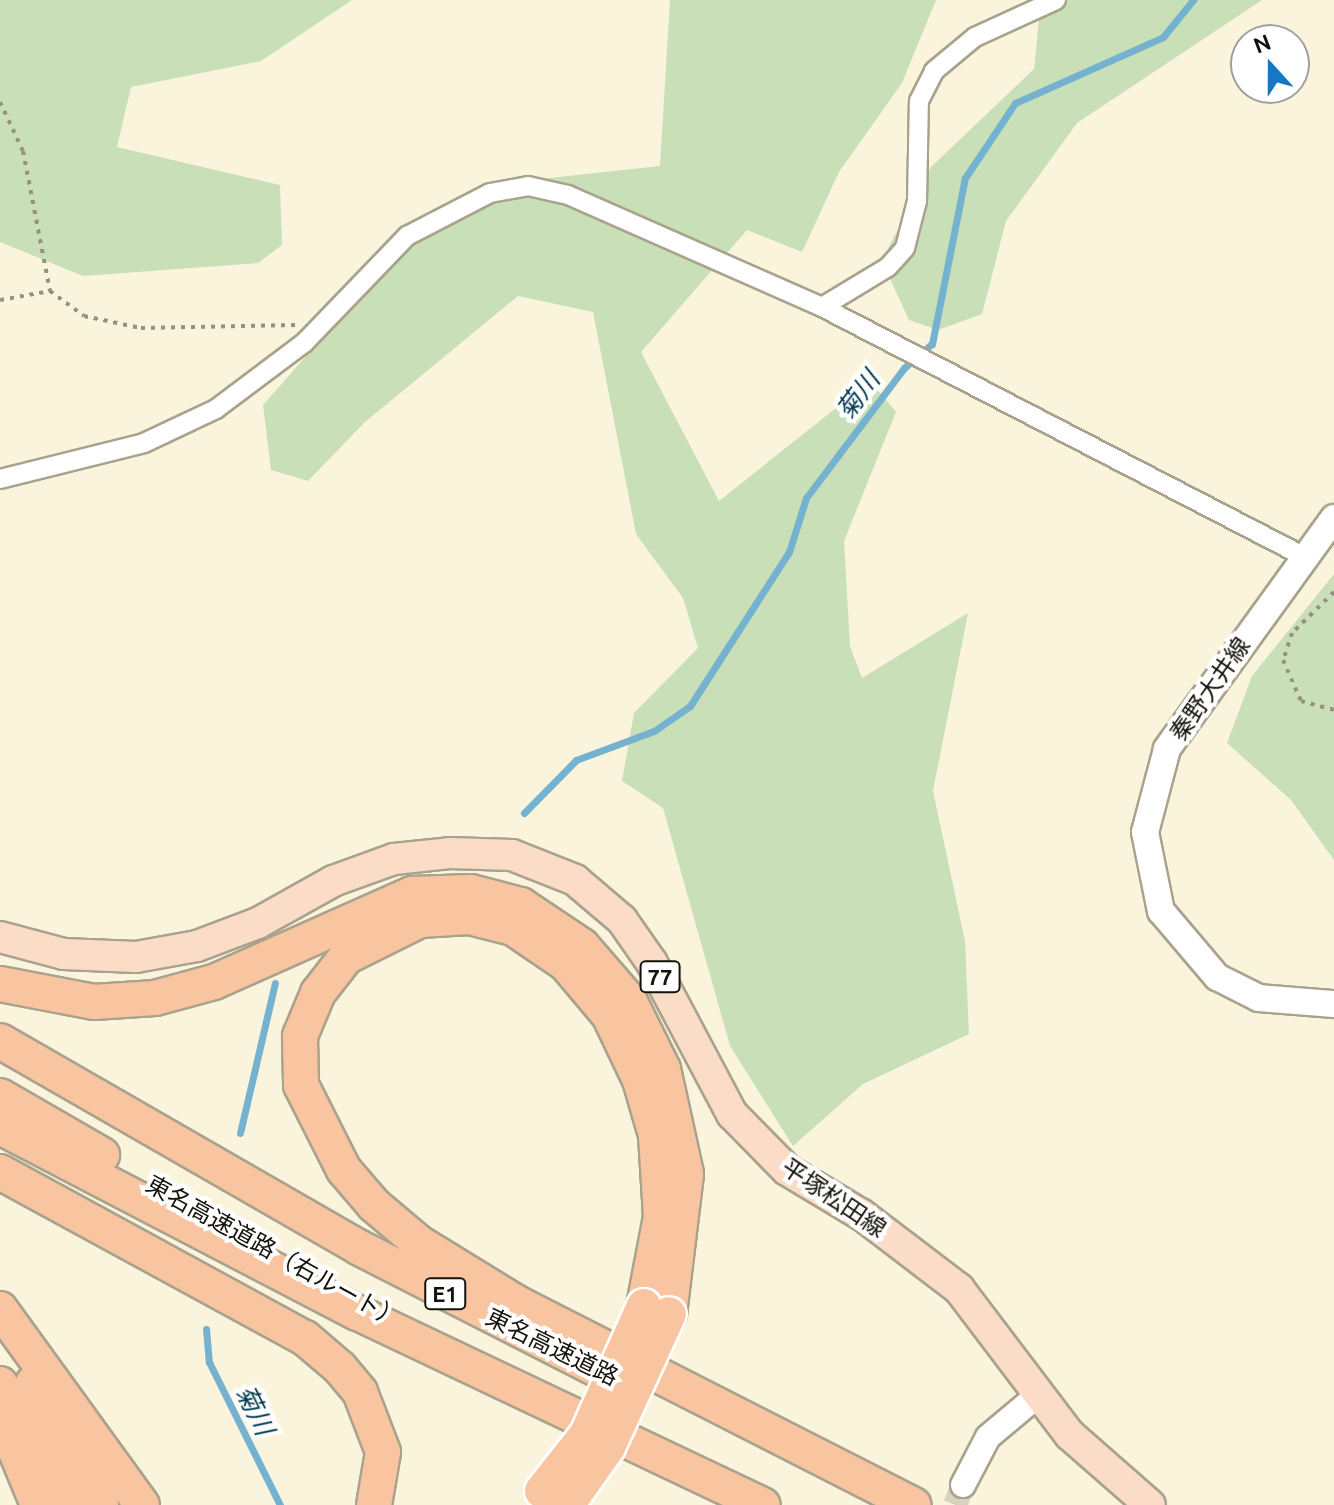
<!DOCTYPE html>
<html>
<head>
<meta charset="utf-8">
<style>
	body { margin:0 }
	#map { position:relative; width:1334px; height:1505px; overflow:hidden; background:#fbf4dd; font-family:Ubuntu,"Noto Sans JP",sans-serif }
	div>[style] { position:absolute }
	.green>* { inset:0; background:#c8dfb8 }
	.stream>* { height:7px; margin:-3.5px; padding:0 3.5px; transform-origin:3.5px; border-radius:3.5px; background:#75b2d0 }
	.tertiary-tunnel>* { height:24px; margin-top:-12px; transform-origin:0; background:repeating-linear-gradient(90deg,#d8d2bd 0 24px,transparent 0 36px) }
	.path>* { height:4px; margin-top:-2px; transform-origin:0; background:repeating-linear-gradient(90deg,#979181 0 4px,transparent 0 10px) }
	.roads { filter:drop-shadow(2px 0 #a9a28d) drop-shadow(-2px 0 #a9a28d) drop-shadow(0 2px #a9a28d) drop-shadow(0 -2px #a9a28d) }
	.minor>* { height:18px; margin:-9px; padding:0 9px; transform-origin:9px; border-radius:9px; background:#fff }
	.tertiary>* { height:24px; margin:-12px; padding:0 12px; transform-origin:12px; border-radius:12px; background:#fff }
	.secondary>* { height:26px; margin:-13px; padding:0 13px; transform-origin:13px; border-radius:13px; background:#fff }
	.primary>* { height:30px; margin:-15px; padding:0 15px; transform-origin:15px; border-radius:15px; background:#fbdcc7 }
	.motorway>* { height:34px; margin:-17px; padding:0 17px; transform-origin:17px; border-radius:17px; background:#f9c5a1 }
	.bridges { filter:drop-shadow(2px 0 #fff) drop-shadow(-2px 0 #fff) drop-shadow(0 2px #fff) drop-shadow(0 -2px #fff) }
	.motorway-bridge>* { height:34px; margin:-17px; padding:0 17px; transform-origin:17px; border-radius:17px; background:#f9c5a1 }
	span { translate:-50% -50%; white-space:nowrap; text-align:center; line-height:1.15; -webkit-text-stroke:8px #fff; paint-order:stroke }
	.shield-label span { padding:2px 6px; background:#fff; border:2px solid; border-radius:6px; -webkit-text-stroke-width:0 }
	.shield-label { font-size:22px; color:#15120a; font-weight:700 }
	.street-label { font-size:24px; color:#15120a }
	.water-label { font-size:26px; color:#00384c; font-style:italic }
	.north { position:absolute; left:1230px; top:24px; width:80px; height:80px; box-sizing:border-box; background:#fff; border:2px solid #a1a09d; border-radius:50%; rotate:339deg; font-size:22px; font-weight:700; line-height:32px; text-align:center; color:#15120a }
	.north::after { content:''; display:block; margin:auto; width:28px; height:36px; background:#1677c3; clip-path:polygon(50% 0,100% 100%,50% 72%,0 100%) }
</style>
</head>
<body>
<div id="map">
	<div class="green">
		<div style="clip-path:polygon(0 0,352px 0,261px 61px,131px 87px,117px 147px,280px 185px,282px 245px,258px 263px,83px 276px,0 242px)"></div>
		<div style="clip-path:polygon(670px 0,936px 0,902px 83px,839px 172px,802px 252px,747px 230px,641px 352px,719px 501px,870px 381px,896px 412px,844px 541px,850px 646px,862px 678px,968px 613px,933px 791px,965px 941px,969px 1034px,863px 1084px,793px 1146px,730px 1046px,663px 808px,622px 781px,634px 713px,698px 648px,683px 598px,636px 534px,593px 312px,518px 296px,365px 422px,308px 481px,271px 470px,263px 405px,420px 227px,531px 180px,660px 166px)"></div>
		<div style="clip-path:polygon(1041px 0,1262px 0,1077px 123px,1006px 221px,982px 314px,938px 330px,909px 320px,891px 281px,888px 248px,931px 167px,1034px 69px)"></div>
		<div style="clip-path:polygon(1334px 574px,1334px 860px,1291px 800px,1227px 743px,1252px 676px)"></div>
	</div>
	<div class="stream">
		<div style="left:524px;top:813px;width:74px;rotate:-45.5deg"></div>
		<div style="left:576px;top:760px;width:83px;rotate:-20.4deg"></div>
		<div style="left:654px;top:731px;width:44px;rotate:-34.8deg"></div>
		<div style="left:690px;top:706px;width:183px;rotate:-57.3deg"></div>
		<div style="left:789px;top:552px;width:57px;rotate:-72.5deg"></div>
		<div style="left:806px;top:498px;width:163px;rotate:-53deg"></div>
		<div style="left:904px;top:368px;width:37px;rotate:-41deg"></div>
		<div style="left:932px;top:344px;width:169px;rotate:-78.8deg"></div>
		<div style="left:965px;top:178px;width:90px;rotate:-56.3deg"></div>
		<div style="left:1015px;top:103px;width:162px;rotate:-24deg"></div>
		<div style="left:1163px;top:37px;width:48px;rotate:-51deg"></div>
		<div style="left:240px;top:1133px;width:154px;rotate:-76.9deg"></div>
		<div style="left:206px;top:1329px;width:33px;rotate:85deg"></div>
		<div style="left:209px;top:1362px;width:160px;rotate:63.6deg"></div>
	</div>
	<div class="tertiary-tunnel">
		<div style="left:955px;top:1505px;width:22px;rotate:-68deg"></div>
	</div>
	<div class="path">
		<div style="left:0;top:102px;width:54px;rotate:64.9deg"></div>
		<div style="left:23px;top:151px;width:143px;rotate:79.1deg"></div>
		<div style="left:0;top:300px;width:51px;rotate:-10.2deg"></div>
		<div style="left:50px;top:291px;width:42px;rotate:36.3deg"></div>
		<div style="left:84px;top:316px;width:58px;rotate:11.9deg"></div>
		<div style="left:141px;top:328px;width:155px;rotate:-1.1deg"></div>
		<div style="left:1334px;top:592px;width:59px;rotate:135.7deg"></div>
		<div style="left:1292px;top:633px;width:28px;rotate:108deg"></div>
		<div style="left:1283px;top:660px;width:45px;rotate:66.3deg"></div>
		<div style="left:1301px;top:701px;width:34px;rotate:15deg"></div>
	</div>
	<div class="roads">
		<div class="minor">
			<div style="left:822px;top:307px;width:77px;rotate:-31.2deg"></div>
			<div style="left:888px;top:267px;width:25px;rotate:-48deg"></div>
			<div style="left:905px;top:248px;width:49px;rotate:-75.7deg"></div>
			<div style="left:917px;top:201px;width:100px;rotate:-88.9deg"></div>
			<div style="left:919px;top:101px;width:34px;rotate:-63deg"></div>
			<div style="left:934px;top:71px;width:53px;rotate:-39.7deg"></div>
			<div style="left:975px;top:37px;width:89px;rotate:-24.6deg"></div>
			<div style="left:0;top:479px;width:148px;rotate:-14deg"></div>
			<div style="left:144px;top:443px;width:80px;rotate:-25.3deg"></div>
			<div style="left:216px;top:409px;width:110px;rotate:-36.9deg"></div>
			<div style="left:304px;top:343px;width:149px;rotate:-46.1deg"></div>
			<div style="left:407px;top:236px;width:93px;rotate:-27.4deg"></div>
			<div style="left:490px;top:193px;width:39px;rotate:-10deg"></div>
			<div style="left:528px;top:186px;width:41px;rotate:12.7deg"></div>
			<div style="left:568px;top:195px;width:278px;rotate:23.8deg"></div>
			<div style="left:822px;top:307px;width:544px;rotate:27.37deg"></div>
		</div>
		<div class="tertiary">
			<div style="left:963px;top:1485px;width:54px;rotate:-62.5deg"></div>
			<div style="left:988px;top:1437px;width:65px;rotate:-40deg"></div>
		</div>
		<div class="secondary">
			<div style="left:1334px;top:518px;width:285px;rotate:125.9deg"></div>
			<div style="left:1167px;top:749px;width:86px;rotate:104.8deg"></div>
			<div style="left:1145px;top:832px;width:81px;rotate:78.6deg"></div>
			<div style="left:1161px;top:911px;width:87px;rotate:49.7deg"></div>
			<div style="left:1217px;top:977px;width:47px;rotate:26.6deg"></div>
			<div style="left:1259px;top:998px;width:75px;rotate:4.6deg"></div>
		</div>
		<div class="primary">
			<div style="left:0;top:937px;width:66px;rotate:14.9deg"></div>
			<div style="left:64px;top:954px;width:72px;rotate:2.4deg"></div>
			<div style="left:136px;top:957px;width:62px;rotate:-10.2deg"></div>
			<div style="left:197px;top:946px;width:65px;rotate:-20.7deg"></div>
			<div style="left:258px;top:923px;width:86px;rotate:-29.2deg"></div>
			<div style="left:333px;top:881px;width:65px;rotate:-19.8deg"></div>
			<div style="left:394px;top:859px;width:56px;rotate:-6.1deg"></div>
			<div style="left:450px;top:853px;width:62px;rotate:1.8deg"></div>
			<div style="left:512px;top:855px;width:68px;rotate:21.6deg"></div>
			<div style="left:575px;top:880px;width:62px;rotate:40.4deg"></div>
			<div style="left:622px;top:920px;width:52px;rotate:55.1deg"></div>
			<div style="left:652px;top:963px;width:171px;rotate:62.1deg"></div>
			<div style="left:732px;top:1114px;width:78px;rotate:45.5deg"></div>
			<div style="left:787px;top:1170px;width:87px;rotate:31deg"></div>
			<div style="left:862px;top:1215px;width:122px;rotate:37.3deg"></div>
			<div style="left:959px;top:1289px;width:183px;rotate:52.8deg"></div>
			<div style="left:1070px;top:1435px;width:106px;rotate:41.2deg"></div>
		</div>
		<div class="motorway">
			<div style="left:0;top:984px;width:96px;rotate:10.8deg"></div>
			<div style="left:94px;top:1002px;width:61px;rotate:-3.8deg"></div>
			<div style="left:155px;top:998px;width:61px;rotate:-15.2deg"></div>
			<div style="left:214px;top:982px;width:217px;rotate:-24deg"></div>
			<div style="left:412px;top:894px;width:59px;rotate:-1.9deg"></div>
			<div style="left:471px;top:892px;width:52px;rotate:14.6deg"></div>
			<div style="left:521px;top:905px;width:73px;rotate:33.9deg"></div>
			<div style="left:582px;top:946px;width:72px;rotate:49deg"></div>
			<div style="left:629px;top:1000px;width:77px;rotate:63.8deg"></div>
			<div style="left:663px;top:1069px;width:107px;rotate:77.6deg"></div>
			<div style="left:686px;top:1174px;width:141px;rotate:96.9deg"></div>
			<div style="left:0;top:1041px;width:415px;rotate:29.9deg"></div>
			<div style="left:360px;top:1248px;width:288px;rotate:27.1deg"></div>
			<div style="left:0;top:1096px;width:118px;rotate:30deg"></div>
			<div style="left:0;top:1127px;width:403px;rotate:27.5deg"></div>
			<div style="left:358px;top:1313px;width:448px;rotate:25.4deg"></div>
			<div style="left:0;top:1172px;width:347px;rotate:28.6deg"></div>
			<div style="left:305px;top:1338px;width:46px;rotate:40.6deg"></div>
			<div style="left:340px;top:1368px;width:31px;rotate:50deg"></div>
			<div style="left:360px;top:1392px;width:64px;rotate:69deg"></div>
			<div style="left:383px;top:1452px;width:54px;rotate:99.6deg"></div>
			<div style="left:644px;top:1306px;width:91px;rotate:-79.2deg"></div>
			<div style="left:661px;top:1217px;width:82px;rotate:-93.5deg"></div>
			<div style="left:656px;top:1135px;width:57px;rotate:-106.2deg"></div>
			<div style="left:640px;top:1080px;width:72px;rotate:-115.5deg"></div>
			<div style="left:609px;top:1015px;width:67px;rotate:-130.1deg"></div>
			<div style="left:566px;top:964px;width:64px;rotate:-145.8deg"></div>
			<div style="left:513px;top:928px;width:45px;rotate:-166deg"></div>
			<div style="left:469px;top:917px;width:49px;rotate:176.5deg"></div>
			<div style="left:420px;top:920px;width:83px;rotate:153.4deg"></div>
			<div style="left:346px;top:957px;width:46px;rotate:127.9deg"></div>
			<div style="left:318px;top:993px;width:47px;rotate:112.7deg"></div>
			<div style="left:300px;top:1036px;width:49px;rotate:88.8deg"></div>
			<div style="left:301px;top:1085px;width:95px;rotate:63.2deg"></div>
			<div style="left:344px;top:1170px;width:46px;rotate:49.4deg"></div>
			<div style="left:374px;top:1205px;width:59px;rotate:40.2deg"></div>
			<div style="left:419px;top:1243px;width:115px;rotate:31.5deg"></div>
			<div style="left:517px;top:1303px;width:445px;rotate:27deg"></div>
			<div style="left:0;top:1309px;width:242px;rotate:54.1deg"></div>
			<div style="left:33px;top:1383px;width:140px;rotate:60.9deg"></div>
			<div style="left:0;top:1384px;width:141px;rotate:59.2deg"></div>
			<div style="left:3px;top:1420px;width:92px;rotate:67.6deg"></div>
		</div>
	</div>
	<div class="bridges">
		<div class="motorway-bridge">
			<div style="left:542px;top:1491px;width:73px;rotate:-51.7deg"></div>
			<div style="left:587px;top:1434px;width:140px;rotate:-66deg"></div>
			<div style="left:567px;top:1505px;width:71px;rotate:-54.7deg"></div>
			<div style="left:608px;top:1447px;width:146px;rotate:-65.4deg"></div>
		</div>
	</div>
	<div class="shield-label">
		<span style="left:660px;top:977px">77</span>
		<span style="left:445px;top:1294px">E1</span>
	</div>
	<div class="street-label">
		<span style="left:1210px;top:689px;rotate:-55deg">秦野大井線</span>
		<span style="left:834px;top:1198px;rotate:34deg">平塚松田線</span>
		<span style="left:274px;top:1252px;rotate:29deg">東名高速道路（右ルート）</span>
		<span style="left:552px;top:1347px;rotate:26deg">東名高速道路</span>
	</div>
	<div class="water-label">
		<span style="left:858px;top:395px;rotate:-53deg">菊川</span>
		<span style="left:255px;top:1410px;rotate:64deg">菊川</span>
	</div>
	<div class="north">N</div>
</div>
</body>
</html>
